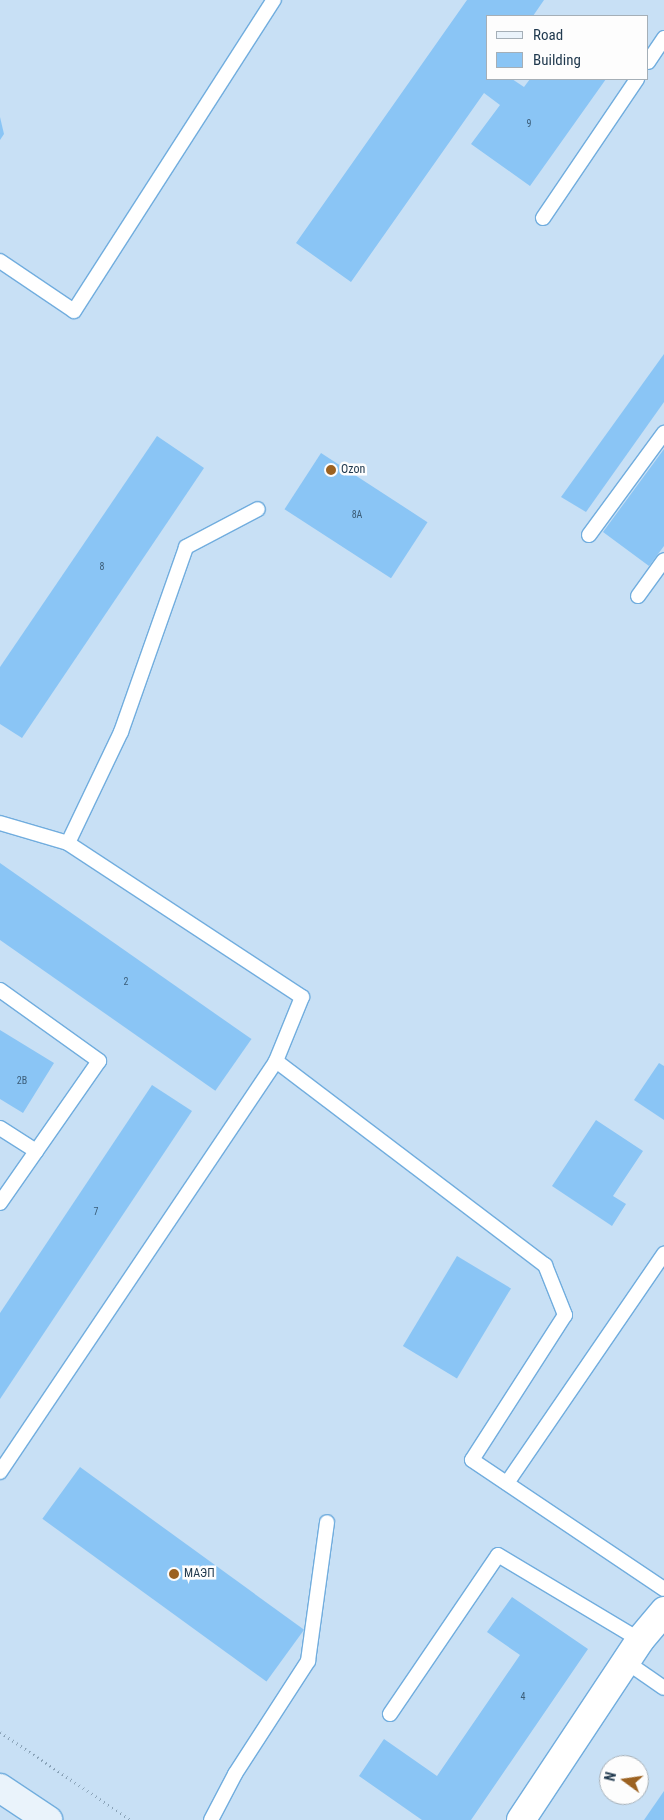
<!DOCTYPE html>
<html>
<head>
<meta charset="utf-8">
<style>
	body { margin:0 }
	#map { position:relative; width:664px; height:1820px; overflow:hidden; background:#c8e0f5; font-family:"Roboto Condensed",sans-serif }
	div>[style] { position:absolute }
	.building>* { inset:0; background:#8ac5f5; transform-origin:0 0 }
	.path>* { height:3px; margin-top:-1.5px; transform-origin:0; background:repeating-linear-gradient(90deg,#8aa3b8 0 1px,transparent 0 5px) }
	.roads { filter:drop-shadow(1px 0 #71adde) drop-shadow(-1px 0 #71adde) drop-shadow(0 1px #71adde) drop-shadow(0 -1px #71adde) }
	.lane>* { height:14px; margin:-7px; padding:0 7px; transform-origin:7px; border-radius:7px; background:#fff }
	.street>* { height:28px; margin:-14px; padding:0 14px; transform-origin:14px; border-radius:14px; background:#fff }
	.secondary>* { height:28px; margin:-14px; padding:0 14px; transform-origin:14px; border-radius:14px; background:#eaf3fb }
	.dots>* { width:14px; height:14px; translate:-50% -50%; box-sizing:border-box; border:2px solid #fdfdfd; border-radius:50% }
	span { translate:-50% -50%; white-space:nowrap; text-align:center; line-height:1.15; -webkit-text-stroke:5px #fdfdfd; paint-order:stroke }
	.number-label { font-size:10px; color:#3b5d78 }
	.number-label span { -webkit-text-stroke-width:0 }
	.poi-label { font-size:12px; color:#213a4f }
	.left { translate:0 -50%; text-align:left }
	.legend { position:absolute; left:486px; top:15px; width:162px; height:65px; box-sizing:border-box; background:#fdfdfd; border:1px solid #a5afb7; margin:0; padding:6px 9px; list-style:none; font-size:15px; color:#213a4f }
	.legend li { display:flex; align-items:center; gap:10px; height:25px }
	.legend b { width:25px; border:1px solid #a5afb7 }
	.north { position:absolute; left:599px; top:1755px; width:50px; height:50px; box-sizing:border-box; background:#fdfdfd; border:1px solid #a5afb7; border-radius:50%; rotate:284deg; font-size:14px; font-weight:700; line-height:20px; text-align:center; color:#213a4f }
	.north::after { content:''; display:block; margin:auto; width:18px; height:22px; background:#9c6221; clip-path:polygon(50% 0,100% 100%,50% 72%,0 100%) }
</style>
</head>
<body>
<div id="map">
	<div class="building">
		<div style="clip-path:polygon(467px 0,544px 0,533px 16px,488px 16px,488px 79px,512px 79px,524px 87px,530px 79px,606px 79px,530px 186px,471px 144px,500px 105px,484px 93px,351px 282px,296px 243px)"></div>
		<div style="clip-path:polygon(0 117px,4px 134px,0 140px)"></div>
		<div style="clip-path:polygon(664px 354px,664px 402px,586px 512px,561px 497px)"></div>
		<div style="clip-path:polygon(157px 436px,204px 468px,22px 738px,0 724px,0 667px)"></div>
		<div style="clip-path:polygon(664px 449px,664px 546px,649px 566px,603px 532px)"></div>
		<div style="left:321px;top:453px;width:127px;height:67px;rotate:33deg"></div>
		<div style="left:0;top:863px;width:307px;height:63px;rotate:35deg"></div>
		<div style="clip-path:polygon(0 1030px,54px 1063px,23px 1113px,0 1099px)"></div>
		<div style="clip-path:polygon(659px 1063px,664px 1066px,664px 1120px,634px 1100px)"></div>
		<div style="clip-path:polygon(152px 1085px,192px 1111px,0 1399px,0 1313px)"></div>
		<div style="clip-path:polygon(596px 1120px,643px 1151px,613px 1196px,626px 1204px,612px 1226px,552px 1186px)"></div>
		<div style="left:457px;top:1256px;width:63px;height:105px;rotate:31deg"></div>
		<div style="left:80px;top:1467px;width:277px;height:64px;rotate:36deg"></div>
		<div style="clip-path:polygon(512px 1597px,588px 1649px,471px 1820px,422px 1820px,359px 1776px,384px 1739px,437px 1776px,520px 1655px,487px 1632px)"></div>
		<div style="clip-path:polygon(664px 1791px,664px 1820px,644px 1820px)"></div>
	</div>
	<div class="path">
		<div style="left:0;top:1732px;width:158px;rotate:33.9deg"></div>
	</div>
	<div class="roads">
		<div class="lane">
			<div style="left:648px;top:62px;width:29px;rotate:-56deg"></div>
			<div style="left:543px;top:218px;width:168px;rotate:-55.9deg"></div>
			<div style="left:0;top:261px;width:89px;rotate:34deg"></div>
			<div style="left:74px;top:311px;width:370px;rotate:-57.3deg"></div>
			<div style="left:589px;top:535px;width:127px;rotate:-53.7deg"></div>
			<div style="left:638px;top:596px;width:44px;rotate:-54.2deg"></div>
			<div style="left:0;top:823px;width:71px;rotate:16.4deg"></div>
			<div style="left:0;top:990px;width:122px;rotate:35.6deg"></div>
			<div style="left:99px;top:1061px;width:173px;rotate:124.9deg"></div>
			<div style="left:276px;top:1061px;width:338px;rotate:37.2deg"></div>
			<div style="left:545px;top:1265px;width:54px;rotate:68.2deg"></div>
			<div style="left:565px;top:1315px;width:172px;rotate:122.7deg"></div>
			<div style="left:472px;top:1460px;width:231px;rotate:33.9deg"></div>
			<div style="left:0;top:1128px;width:43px;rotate:32.6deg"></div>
			<div style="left:0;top:1472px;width:495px;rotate:-56.1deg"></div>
			<div style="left:276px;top:1061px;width:69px;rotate:-67.9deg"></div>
			<div style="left:302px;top:997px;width:280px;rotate:-146.7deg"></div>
			<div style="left:68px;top:843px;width:123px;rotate:-64.5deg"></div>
			<div style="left:121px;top:732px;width:196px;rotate:-70.6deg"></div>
			<div style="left:186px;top:547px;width:81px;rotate:-27.8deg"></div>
			<div style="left:507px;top:1483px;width:278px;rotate:-55.6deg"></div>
			<div style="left:625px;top:1661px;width:47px;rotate:34.7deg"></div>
			<div style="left:390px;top:1714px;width:192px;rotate:-55.8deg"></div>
			<div style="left:498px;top:1555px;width:165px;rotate:30.9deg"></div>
			<div style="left:211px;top:1820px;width:52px;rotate:-62.4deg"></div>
			<div style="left:235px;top:1774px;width:135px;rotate:-57.1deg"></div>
			<div style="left:308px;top:1661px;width:140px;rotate:-82.2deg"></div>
		</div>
		<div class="street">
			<div style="left:521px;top:1820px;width:216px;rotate:-56.5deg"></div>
			<div style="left:640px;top:1640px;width:38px;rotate:-50deg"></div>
		</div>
		<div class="secondary">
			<div style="left:0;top:1788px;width:58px;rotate:33.7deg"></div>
		</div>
	</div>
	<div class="dots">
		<div style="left:331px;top:470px;background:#9c6221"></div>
		<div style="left:174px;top:1574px;background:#9c6221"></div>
	</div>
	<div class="number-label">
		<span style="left:529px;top:124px">9</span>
		<span style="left:357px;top:515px">8А</span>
		<span style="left:102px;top:567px">8</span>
		<span style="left:126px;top:982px">2</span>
		<span style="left:22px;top:1081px">2В</span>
		<span style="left:96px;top:1212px">7</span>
		<span style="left:523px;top:1697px">4</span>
	</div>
	<div class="poi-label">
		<span class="left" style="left:341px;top:470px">Ozon</span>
		<span class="left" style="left:184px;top:1574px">МАЭП</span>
	</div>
	<ul class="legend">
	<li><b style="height:6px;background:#eaf3fb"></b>Road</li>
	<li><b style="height:14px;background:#8ac5f5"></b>Building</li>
	</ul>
	<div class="north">N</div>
</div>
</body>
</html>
